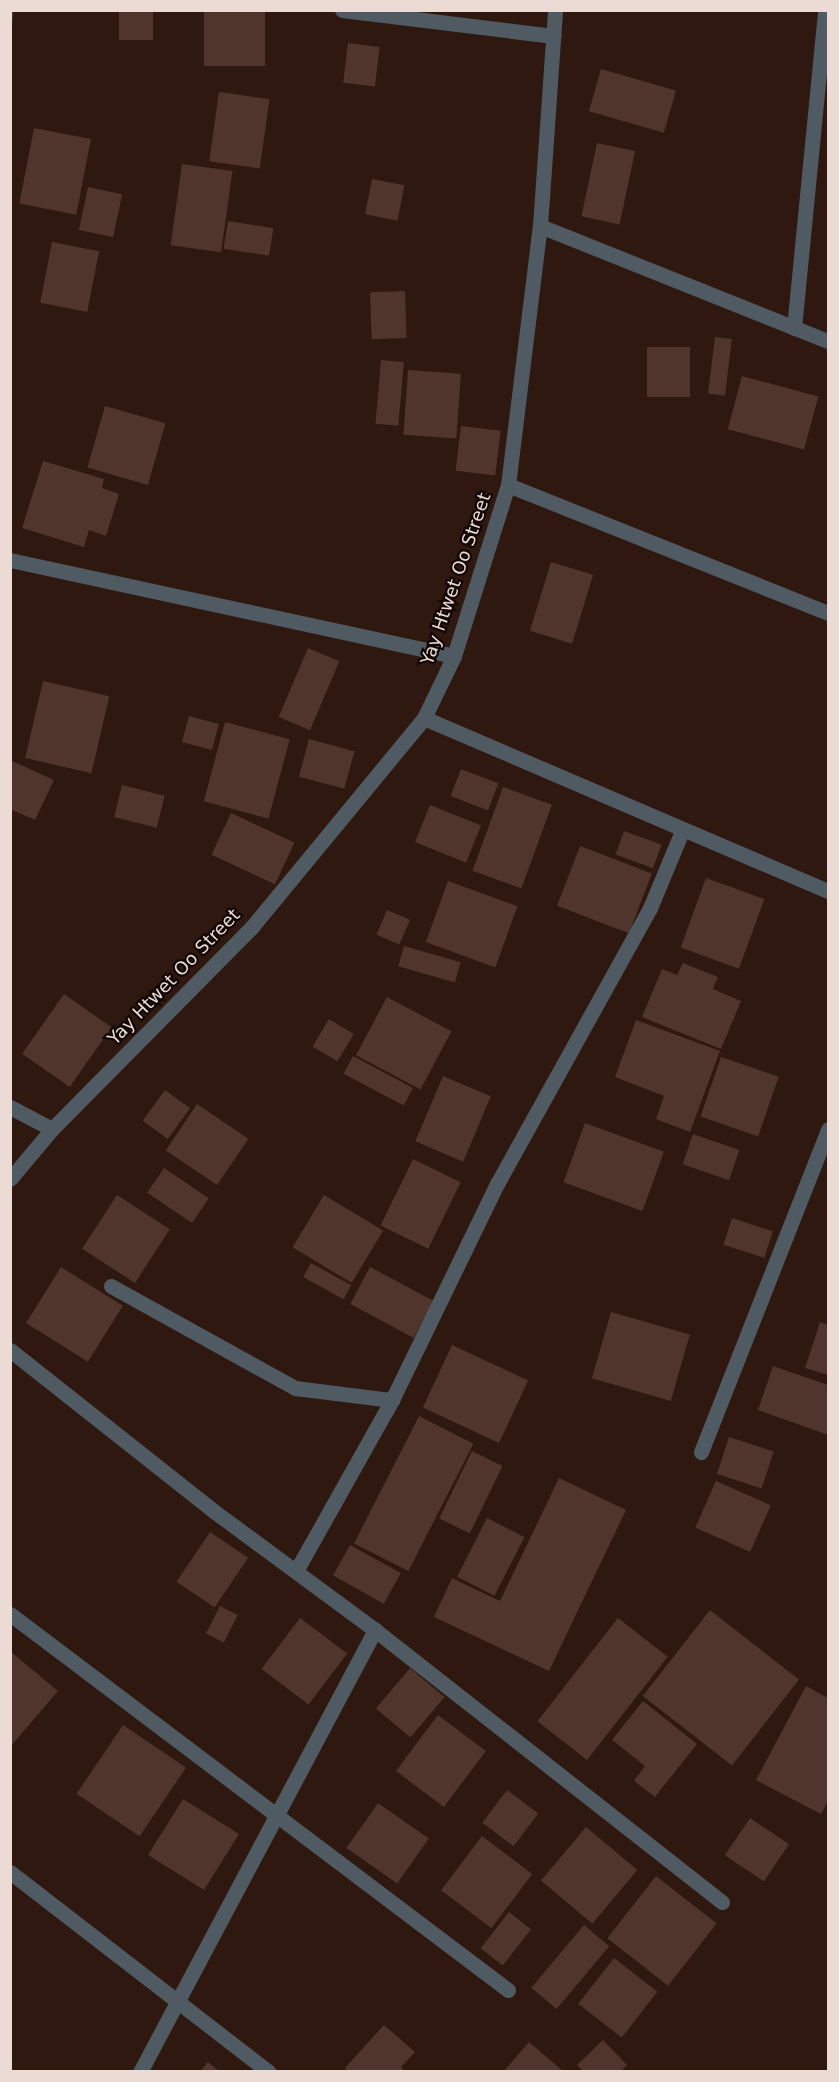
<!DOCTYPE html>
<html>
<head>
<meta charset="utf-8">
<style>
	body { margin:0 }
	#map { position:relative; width:839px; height:2082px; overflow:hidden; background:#2f180f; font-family:"DejaVu Sans",sans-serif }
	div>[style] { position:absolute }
	.building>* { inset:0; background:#4f352b; transform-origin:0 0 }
	.minor>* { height:15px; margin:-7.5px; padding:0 7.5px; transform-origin:7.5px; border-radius:7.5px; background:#505a62 }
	span { translate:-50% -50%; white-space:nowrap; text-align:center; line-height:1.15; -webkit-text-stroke:4.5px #100604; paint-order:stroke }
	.street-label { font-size:18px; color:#ebdbd4 }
	.frame { position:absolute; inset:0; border:12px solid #ebdbd4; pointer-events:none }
</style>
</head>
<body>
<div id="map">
	<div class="building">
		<div style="clip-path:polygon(10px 10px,14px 10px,12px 25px,10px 25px)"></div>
		<div style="left:119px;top:10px;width:34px;height:30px"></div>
		<div style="left:204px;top:10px;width:61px;height:56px"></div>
		<div style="left:348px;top:43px;width:32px;height:40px;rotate:7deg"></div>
		<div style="left:601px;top:69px;width:78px;height:44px;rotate:16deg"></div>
		<div style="left:219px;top:92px;width:51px;height:70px;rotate:8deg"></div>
		<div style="left:34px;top:128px;width:58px;height:77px;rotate:11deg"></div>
		<div style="left:597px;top:143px;width:39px;height:75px;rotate:12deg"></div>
		<div style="left:182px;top:164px;width:51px;height:82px;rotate:8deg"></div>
		<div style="left:372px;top:179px;width:33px;height:36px;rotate:11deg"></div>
		<div style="left:88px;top:187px;width:35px;height:44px;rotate:12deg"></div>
		<div style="left:228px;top:221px;width:46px;height:28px;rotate:9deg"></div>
		<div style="left:52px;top:242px;width:48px;height:62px;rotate:11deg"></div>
		<div style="left:405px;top:291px;width:47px;height:35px;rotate:88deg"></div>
		<div style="left:715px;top:337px;width:17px;height:57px;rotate:7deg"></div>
		<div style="left:647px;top:347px;width:43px;height:50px"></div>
		<div style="left:381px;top:360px;width:23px;height:64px;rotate:5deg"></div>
		<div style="left:408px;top:370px;width:53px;height:65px;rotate:4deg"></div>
		<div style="left:742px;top:376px;width:79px;height:55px;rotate:15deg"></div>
		<div style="left:105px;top:406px;width:63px;height:64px;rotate:16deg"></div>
		<div style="left:461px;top:426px;width:40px;height:45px;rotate:7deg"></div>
		<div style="clip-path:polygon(43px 461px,104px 479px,102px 488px,119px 494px,106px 536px,89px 530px,84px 547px,22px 528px)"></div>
		<div style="left:551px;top:562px;width:44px;height:72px;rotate:17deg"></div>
		<div style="left:308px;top:648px;width:34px;height:75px;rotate:23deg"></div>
		<div style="left:43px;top:681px;width:68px;height:79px;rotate:13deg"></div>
		<div style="left:189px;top:716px;width:31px;height:27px;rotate:15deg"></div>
		<div style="left:225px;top:722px;width:67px;height:82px;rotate:15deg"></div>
		<div style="left:309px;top:739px;width:47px;height:39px;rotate:15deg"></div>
		<div style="clip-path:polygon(10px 760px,54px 780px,35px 820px,10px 809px)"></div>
		<div style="left:461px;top:769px;width:40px;height:29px;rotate:21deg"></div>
		<div style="left:122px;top:785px;width:44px;height:33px;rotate:14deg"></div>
		<div style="left:503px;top:787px;width:52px;height:89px;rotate:20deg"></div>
		<div style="left:430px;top:805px;width:55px;height:40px;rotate:22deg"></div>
		<div style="left:231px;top:813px;width:70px;height:46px;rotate:25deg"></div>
		<div style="left:624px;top:831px;width:40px;height:25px;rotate:20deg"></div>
		<div style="left:580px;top:846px;width:77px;height:64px;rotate:21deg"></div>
		<div style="left:706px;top:878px;width:62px;height:74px;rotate:20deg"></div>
		<div style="left:448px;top:881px;width:74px;height:65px;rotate:20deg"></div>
		<div style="left:387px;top:910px;width:25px;height:27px;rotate:23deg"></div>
		<div style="left:404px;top:946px;width:59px;height:21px;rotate:16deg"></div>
		<div style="clip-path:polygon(683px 963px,718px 977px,713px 989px,741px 1001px,721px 1049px,642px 1017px,662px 969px,677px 975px)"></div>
		<div style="left:64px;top:994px;width:58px;height:73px;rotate:35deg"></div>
		<div style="left:387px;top:997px;width:73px;height:66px;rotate:28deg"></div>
		<div style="left:329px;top:1019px;width:29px;height:32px;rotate:31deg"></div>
		<div style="clip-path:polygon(636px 1020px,720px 1051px,690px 1132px,656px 1119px,664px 1096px,615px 1077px)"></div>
		<div style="left:353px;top:1056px;width:68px;height:20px;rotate:28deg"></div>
		<div style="left:721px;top:1057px;width:61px;height:63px;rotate:19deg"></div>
		<div style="left:443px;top:1076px;width:52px;height:71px;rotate:23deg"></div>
		<div style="left:165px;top:1090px;width:31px;height:38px;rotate:36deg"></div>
		<div style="left:197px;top:1104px;width:62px;height:56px;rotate:34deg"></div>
		<div style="left:585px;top:1123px;width:84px;height:63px;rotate:20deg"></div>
		<div style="left:693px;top:1134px;width:49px;height:32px;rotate:19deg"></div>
		<div style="left:413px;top:1159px;width:53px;height:74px;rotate:26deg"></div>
		<div style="left:164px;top:1168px;width:54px;height:30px;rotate:34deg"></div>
		<div style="left:117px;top:1195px;width:63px;height:64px;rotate:33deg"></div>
		<div style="left:324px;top:1195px;width:69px;height:61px;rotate:31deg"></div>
		<div style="left:732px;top:1218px;width:43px;height:28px;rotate:18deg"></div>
		<div style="left:311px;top:1263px;width:46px;height:16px;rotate:29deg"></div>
		<div style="left:61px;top:1267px;width:73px;height:66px;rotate:32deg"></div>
		<div style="left:370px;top:1267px;width:72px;height:42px;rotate:28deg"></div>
		<div style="left:611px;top:1312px;width:82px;height:69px;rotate:16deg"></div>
		<div style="clip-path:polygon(820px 1322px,828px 1325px,828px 1375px,805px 1368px)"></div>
		<div style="left:452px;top:1345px;width:84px;height:69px;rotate:25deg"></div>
		<div style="clip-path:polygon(773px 1366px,828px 1385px,828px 1435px,758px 1410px)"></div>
		<div style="left:419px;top:1416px;width:61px;height:143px;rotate:27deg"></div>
		<div style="left:729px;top:1437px;width:47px;height:39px;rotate:18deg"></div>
		<div style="left:472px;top:1451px;width:34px;height:75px;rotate:26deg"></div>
		<div style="clip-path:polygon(559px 1478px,626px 1510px,549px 1671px,434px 1617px,452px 1578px,500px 1601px)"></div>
		<div style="left:716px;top:1481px;width:60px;height:51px;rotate:24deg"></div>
		<div style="left:487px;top:1518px;width:42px;height:66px;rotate:27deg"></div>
		<div style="left:210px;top:1532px;width:46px;height:60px;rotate:34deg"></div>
		<div style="left:350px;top:1545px;width:58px;height:35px;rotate:29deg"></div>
		<div style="left:220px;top:1606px;width:20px;height:31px;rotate:27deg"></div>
		<div style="left:710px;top:1610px;width:113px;height:109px;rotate:38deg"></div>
		<div style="left:300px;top:1618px;width:59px;height:64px;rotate:37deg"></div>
		<div style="left:618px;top:1618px;width:63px;height:131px;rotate:38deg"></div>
		<div style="clip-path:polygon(10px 1651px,58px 1691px,10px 1747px)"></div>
		<div style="left:410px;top:1668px;width:45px;height:53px;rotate:40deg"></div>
		<div style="clip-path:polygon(806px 1686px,828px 1698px,828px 1801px,821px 1814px,756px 1780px)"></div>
		<div style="clip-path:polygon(643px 1701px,697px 1744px,655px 1797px,634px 1781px,645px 1766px,612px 1740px)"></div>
		<div style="left:438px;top:1715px;width:60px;height:70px;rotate:37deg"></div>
		<div style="left:123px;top:1725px;width:76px;height:83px;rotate:34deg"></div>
		<div style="left:507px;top:1790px;width:39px;height:41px;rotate:37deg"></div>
		<div style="left:183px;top:1799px;width:66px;height:66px;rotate:32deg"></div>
		<div style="left:378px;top:1803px;width:62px;height:55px;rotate:35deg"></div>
		<div style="left:750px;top:1818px;width:47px;height:45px;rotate:34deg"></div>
		<div style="left:586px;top:1827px;width:67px;height:70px;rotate:40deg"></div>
		<div style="left:482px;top:1836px;width:63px;height:68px;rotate:37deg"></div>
		<div style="left:656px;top:1876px;width:77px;height:79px;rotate:38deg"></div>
		<div style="left:509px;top:1912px;width:28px;height:46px;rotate:38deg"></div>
		<div style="left:584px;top:1925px;width:33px;height:82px;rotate:40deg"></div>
		<div style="left:614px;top:1958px;width:55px;height:58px;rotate:38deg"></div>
		<div style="clip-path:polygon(384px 2025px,415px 2052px,401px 2067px,406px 2072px,349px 2072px,345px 2068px)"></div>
		<div style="clip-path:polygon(603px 2040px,627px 2065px,620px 2072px,584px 2072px,577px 2065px)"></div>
		<div style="clip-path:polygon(529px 2042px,564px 2072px,503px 2072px)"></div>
		<div style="clip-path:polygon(208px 2062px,220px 2072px,200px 2072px)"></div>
	</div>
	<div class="minor">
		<div style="left:342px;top:10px;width:213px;rotate:7deg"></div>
		<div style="left:540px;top:226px;width:310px;rotate:21.8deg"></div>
		<div style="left:794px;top:328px;width:320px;rotate:-84.4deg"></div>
		<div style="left:508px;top:485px;width:345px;rotate:21.8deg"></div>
		<div style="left:10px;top:560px;width:454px;rotate:12.2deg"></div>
		<div style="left:424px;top:718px;width:439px;rotate:23.2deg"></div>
		<div style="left:10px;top:1107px;width:47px;rotate:27.6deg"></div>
		<div style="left:10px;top:1179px;width:65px;rotate:-50deg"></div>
		<div style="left:52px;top:1129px;width:283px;rotate:-45.3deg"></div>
		<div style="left:251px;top:928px;width:272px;rotate:-50.5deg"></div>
		<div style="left:424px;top:718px;width:69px;rotate:-64.2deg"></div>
		<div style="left:454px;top:656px;width:179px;rotate:-72.5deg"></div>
		<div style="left:508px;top:485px;width:261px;rotate:-83deg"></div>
		<div style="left:540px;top:226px;width:217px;rotate:-86deg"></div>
		<div style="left:111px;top:1286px;width:210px;rotate:29deg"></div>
		<div style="left:295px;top:1388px;width:98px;rotate:7.1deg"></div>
		<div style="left:10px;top:1350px;width:261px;rotate:38.3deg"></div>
		<div style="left:215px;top:1512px;width:199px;rotate:36.4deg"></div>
		<div style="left:375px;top:1630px;width:441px;rotate:38.1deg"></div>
		<div style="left:701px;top:1452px;width:347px;rotate:-68.5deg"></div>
		<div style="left:296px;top:1571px;width:196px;rotate:-60.7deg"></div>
		<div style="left:392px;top:1400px;width:240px;rotate:-64.1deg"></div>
		<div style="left:497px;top:1184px;width:316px;rotate:-61deg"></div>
		<div style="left:650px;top:908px;width:83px;rotate:-67.4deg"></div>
		<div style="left:10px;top:1614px;width:624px;rotate:37.05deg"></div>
		<div style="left:10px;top:1872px;width:327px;rotate:37.7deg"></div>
		<div style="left:140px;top:2072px;width:501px;rotate:-62deg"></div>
	</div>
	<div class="street-label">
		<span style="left:456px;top:579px;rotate:-71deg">Yay Htwet Oo Street</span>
		<span style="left:174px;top:977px;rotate:-46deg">Yay Htwet Oo Street</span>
	</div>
	<div class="frame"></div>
</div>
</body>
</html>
